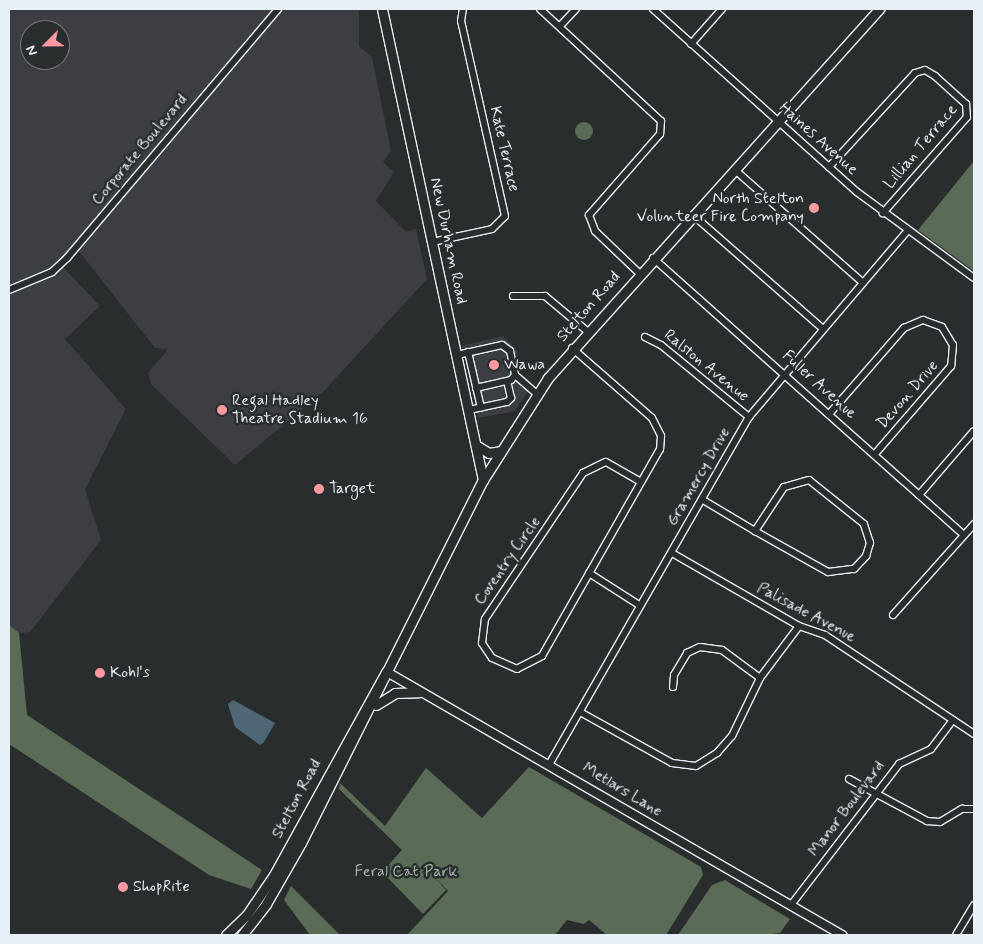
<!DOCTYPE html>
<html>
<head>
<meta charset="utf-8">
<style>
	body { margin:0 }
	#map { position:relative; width:983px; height:944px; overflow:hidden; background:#2a2d2e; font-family:Mynerve,sans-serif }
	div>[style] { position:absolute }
	.built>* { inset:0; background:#3c3e43 }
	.green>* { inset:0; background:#5b6c56 }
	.round { border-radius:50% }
	.water>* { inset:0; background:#4f6674 }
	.roads { filter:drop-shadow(1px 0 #e8f1f8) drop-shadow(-1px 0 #e8f1f8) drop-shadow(0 1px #e8f1f8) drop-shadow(0 -1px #e8f1f8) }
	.minor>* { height:6px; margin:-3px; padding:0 3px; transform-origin:3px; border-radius:3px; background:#2a2d2e }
	.tertiary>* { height:8px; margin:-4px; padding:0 4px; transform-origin:4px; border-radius:4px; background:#2a2d2e }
	.secondary>* { height:9px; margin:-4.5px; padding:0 4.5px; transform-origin:4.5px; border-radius:4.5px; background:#2a2d2e }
	.dots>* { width:14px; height:14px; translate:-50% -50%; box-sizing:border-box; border:2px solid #2a2d2e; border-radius:50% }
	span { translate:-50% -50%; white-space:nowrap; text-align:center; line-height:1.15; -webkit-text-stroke:5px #2a2d2e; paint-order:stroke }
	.street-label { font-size:16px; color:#e8f1f8 }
	.poi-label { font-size:16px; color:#e8f1f8 }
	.right { translate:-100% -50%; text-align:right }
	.left { translate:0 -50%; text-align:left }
	.park-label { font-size:16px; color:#a9b5af }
	.frame { position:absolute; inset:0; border:10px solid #e8f1f8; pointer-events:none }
	.north { position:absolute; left:20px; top:20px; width:50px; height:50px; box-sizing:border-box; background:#2a2d2e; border:1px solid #767b7f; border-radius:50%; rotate:247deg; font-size:14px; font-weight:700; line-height:20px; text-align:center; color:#e8f1f8 }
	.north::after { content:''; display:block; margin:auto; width:18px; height:22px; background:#ff9aa2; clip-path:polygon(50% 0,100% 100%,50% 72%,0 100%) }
</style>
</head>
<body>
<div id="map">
	<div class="built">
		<div style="clip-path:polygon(evenodd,9px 9px,359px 9px,359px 46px,372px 57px,391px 151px,383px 162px,394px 172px,376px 201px,406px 232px,416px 229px,427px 279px,323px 392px,235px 465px,151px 384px,148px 373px,168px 349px,155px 348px,75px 246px,59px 263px,100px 306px,65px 339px,126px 409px,85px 489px,101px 540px,30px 632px,19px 633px,9px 625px,9px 9px,30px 30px,60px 30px,60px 60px,30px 60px,30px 30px)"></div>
		<div style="clip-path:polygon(503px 336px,517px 350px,519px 362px,515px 368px,532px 384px,515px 411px,478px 418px,462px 346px)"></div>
	</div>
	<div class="green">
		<div class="round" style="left:575px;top:122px;width:18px;height:18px"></div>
		<div style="clip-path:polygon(974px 161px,974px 271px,918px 230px)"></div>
		<div style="clip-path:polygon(9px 625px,19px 633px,27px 715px,262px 870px,251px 889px,209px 875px,9px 744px)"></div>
		<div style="clip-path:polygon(529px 767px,701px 867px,703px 875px,666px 935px,607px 935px,589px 920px,584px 924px,567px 920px,555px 935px,407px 935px,448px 891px,432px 874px,446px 890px,423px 914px,382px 872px,402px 850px,339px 789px,340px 783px,385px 826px,426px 768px,482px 818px)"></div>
		<div style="clip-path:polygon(725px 880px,790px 919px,780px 933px,763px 935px,678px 935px,712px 885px)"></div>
		<div style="clip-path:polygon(291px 886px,340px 935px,310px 935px,284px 900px)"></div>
	</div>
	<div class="water">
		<div style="clip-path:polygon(233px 700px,275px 723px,264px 742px,260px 745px,235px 727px,228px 704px)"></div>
	</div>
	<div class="roads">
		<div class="minor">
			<div style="left:540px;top:9px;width:165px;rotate:42.8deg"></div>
			<div style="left:661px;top:121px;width:13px;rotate:94deg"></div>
			<div style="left:660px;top:134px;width:108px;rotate:131.2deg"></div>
			<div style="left:589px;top:215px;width:17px;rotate:69deg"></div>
			<div style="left:595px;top:231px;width:61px;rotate:43.7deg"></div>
			<div style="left:653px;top:9px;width:274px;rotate:41.9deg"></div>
			<div style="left:857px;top:192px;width:145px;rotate:36.3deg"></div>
			<div style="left:560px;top:26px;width:23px;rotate:-47deg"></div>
			<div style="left:691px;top:44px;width:47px;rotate:-48.5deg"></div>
			<div style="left:829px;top:167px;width:127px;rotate:-47.5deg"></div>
			<div style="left:915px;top:73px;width:10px;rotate:-17deg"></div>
			<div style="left:925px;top:70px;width:12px;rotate:31deg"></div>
			<div style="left:935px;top:76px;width:42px;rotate:42.1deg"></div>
			<div style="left:966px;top:104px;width:13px;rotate:86deg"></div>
			<div style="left:967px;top:117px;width:128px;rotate:131.2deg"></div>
			<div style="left:735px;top:170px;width:169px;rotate:41.4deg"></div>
			<div style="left:693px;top:215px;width:171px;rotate:41.2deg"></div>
			<div style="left:432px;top:242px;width:61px;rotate:-12.2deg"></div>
			<div style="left:492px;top:229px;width:18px;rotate:-45deg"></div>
			<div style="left:505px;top:216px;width:200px;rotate:-102.7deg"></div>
			<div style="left:461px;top:21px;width:12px;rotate:-81deg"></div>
			<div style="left:653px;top:258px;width:416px;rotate:41.7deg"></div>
			<div style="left:9px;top:290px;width:47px;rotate:-22.7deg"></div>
			<div style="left:52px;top:272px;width:21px;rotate:-43deg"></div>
			<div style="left:67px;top:258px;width:326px;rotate:-49.7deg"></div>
			<div style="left:513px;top:296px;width:32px"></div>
			<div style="left:545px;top:296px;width:56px;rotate:39.9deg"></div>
			<div style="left:645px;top:337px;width:18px;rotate:27deg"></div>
			<div style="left:661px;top:345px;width:114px;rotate:39.3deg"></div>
			<div style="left:572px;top:348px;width:106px;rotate:41.2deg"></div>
			<div style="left:652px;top:418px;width:20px;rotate:63deg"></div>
			<div style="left:661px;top:436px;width:13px;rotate:94deg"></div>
			<div style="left:660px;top:449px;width:238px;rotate:119.7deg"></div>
			<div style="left:542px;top:656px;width:28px;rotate:153deg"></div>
			<div style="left:517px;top:669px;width:27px;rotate:-156deg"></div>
			<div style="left:492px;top:658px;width:18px;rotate:-124deg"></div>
			<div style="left:482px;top:643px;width:24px;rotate:-83deg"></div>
			<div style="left:485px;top:619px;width:176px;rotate:-56.1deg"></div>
			<div style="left:583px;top:473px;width:25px;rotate:-26deg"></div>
			<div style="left:606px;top:462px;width:40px;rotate:29.7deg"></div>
			<div style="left:468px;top:352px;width:57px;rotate:76.9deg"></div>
			<div style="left:457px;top:355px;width:46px;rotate:-12.5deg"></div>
			<div style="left:502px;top:345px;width:10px;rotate:37deg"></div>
			<div style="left:510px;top:351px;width:25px;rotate:78deg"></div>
			<div style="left:515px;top:375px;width:29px;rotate:41deg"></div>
			<div style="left:476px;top:388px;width:36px;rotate:-13deg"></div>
			<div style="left:511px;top:380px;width:6px;rotate:-51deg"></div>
			<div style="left:469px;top:410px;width:39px;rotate:-12deg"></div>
			<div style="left:507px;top:402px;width:6px;rotate:-45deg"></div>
			<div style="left:511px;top:398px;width:17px;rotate:-103deg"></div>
			<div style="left:830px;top:413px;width:113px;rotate:-49deg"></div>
			<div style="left:904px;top:328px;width:21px;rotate:-23deg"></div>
			<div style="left:923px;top:320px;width:20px;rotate:20deg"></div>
			<div style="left:942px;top:327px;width:21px;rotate:59deg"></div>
			<div style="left:953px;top:345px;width:21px;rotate:95deg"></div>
			<div style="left:951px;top:366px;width:116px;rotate:130.8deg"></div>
			<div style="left:919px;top:495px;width:84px;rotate:-49.3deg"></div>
			<div style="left:703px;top:500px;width:61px;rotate:30.8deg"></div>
			<div style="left:755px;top:531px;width:84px;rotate:29.3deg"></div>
			<div style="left:828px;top:572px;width:26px;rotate:-7deg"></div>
			<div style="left:854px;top:569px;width:18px;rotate:-47deg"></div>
			<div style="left:866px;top:556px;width:14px;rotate:-73deg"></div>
			<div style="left:870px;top:543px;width:20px;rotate:-108deg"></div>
			<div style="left:864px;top:524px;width:70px;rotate:-141.3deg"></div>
			<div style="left:809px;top:480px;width:26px;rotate:164deg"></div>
			<div style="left:784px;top:487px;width:53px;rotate:123.4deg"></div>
			<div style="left:672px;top:553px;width:146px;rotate:29.9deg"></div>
			<div style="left:799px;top:626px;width:28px;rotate:19deg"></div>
			<div style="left:825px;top:635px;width:179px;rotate:33.6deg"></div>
			<div style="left:589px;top:573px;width:59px;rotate:32.6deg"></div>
			<div style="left:893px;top:615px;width:122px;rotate:-48.3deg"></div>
			<div style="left:673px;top:687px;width:12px;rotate:-85deg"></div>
			<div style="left:674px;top:675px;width:26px;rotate:-59deg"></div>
			<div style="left:687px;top:653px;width:14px;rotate:-25deg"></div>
			<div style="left:700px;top:647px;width:22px;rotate:8deg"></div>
			<div style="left:722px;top:650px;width:47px;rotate:36.4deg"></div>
			<div style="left:580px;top:712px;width:105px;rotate:29deg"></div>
			<div style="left:672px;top:763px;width:24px;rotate:7deg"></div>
			<div style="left:696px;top:766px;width:25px;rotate:-32deg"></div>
			<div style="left:717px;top:753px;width:23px;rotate:-49deg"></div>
			<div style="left:732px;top:736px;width:64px;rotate:-64.2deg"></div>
			<div style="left:760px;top:678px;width:65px;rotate:-53.1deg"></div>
			<div style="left:550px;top:763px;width:399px;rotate:-60.1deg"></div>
			<div style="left:749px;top:417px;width:245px;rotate:-49.6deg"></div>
			<div style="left:849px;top:779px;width:89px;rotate:28.3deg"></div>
			<div style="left:927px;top:821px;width:13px;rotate:4deg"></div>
			<div style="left:940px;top:822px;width:26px;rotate:-31deg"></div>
			<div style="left:962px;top:809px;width:12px"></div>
			<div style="left:791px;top:905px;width:178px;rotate:-52.5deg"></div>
			<div style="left:899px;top:764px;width:35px;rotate:-25deg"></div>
			<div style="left:931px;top:749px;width:36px;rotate:-53deg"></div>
			<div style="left:956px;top:935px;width:35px;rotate:-59deg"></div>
		</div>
		<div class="tertiary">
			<div style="left:387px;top:672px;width:526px;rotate:30.03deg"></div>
		</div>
		<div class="secondary">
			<div style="left:382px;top:9px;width:482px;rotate:77.9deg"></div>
			<div style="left:476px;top:445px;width:15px;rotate:32deg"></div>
			<div style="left:489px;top:453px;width:11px;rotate:-10deg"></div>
			<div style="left:376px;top:705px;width:22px;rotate:-32deg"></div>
			<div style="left:395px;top:693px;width:24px;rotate:-2deg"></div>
			<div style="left:226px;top:935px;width:28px;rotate:-44deg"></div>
			<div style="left:246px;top:916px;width:50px;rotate:-55.7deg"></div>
			<div style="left:274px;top:875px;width:232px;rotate:-61.1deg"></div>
			<div style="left:242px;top:935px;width:39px;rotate:-52deg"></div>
			<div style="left:266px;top:904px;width:70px;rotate:-60.2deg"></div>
			<div style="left:301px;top:843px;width:406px;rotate:-63.4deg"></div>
			<div style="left:483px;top:480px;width:121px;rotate:-57.5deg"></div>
			<div style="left:548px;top:378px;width:496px;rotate:-48.1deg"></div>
		</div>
	</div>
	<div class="dots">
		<div style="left:814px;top:208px;background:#ff9aa2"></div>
		<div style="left:494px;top:365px;background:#ff9aa2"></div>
		<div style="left:222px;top:410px;background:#ff9aa2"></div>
		<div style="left:319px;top:489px;background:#ff9aa2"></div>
		<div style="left:100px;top:673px;background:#ff9aa2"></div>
		<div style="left:123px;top:887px;background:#ff9aa2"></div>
	</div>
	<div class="street-label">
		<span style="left:818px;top:139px;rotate:42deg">Haines Avenue</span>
		<span style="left:921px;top:147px;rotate:-50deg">Lillian Terrace</span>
		<span style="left:504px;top:149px;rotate:77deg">Kate Terrace</span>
		<span style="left:140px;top:150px;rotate:-50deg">Corporate Boulevard</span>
		<span style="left:448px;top:241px;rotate:78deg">New Durham Road</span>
		<span style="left:589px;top:307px;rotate:-49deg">Stelton Road</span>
		<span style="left:706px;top:366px;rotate:39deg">Ralston Avenue</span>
		<span style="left:819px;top:385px;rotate:42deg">Fuller Avenue</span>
		<span style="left:908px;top:395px;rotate:-49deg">Devon Drive</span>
		<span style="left:699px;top:477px;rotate:-60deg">Gramercy Drive</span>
		<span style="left:508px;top:561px;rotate:-55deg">Coventry Circle</span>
		<span style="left:806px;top:613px;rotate:28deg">Palisade Avenue</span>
		<span style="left:622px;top:790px;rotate:31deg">Metlars Lane</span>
		<span style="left:297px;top:799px;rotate:-62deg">Stelton Road</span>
		<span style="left:847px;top:809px;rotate:-53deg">Manor Boulevard</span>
	</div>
	<div class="poi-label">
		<span class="right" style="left:804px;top:208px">North Stelton<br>Volunteer Fire Company</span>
		<span class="left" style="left:504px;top:365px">Wawa</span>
		<span class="left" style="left:232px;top:410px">Regal Hadley<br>Theatre Stadium 16</span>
		<span class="left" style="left:329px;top:489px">Target</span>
		<span class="left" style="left:110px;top:673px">Kohl's</span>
		<span class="left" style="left:133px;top:887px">ShopRite</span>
	</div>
	<div class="park-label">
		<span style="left:406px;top:872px">Feral Cat Park</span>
	</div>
	<div class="frame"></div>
	<div class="north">N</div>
</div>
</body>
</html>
